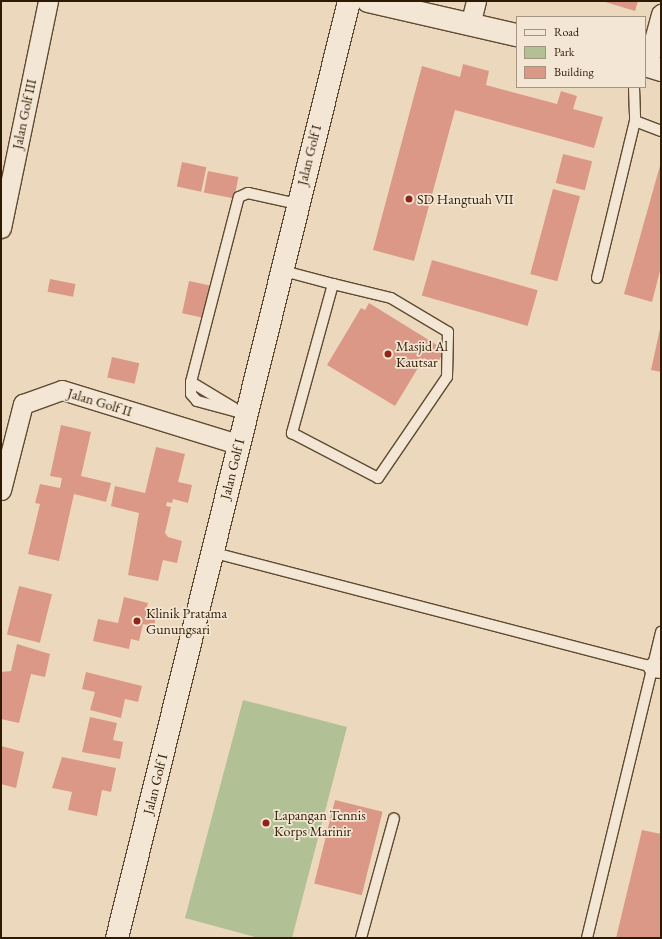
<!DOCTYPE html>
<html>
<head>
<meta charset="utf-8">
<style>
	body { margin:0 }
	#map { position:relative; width:662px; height:939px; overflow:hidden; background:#ecd9bd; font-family:"EB Garamond",serif }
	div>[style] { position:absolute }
	.green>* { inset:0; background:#b2c095 }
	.building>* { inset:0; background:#db9886; transform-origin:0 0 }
	.roads { filter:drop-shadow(1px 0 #5e4a30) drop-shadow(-1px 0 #5e4a30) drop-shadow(0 1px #5e4a30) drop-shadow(0 -1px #5e4a30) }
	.lane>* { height:10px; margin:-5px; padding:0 5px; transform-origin:5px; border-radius:5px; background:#f3e6d4 }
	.street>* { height:19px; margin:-9.5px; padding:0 9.5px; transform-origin:9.5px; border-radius:9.5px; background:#f3e6d4 }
	.secondary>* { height:22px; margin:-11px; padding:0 11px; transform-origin:11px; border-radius:11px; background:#f3e6d4 }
	.dots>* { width:11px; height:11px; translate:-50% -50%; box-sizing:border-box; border:2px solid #f3e6d4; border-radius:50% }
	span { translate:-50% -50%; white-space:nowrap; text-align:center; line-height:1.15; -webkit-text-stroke:3.5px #f3e6d4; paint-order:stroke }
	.street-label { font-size:14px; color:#2e1a01 }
	.poi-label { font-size:14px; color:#2e1a01 }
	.left { translate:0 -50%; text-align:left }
	.frame { position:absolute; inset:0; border:2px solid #2e1a01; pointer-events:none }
	.legend { position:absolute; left:516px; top:16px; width:130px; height:72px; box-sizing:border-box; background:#f3e6d4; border:1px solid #a49480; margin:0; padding:5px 7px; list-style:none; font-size:12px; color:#2e1a01 }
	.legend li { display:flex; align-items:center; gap:8px; height:20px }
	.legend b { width:20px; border:1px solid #a49480 }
</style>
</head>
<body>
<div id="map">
	<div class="green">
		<div style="clip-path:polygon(243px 700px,347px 727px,292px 938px,259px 938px,185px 918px)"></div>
	</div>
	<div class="building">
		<div style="clip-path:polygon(602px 1px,638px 1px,635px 11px)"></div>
		<div style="clip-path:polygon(463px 64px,489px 71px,486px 85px,557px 104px,561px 91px,577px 96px,573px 109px,603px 117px,594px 148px,455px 110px,414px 261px,373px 250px,422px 66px,460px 77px)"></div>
		<div style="left:563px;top:154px;width:30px;height:30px;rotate:14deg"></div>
		<div style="left:182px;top:162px;width:25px;height:25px;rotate:12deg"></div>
		<div style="clip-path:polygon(661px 162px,661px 267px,652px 302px,624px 294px)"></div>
		<div style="left:208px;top:171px;width:31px;height:22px;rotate:11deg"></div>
		<div style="left:553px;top:189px;width:28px;height:88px;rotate:15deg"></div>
		<div style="left:432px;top:260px;width:110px;height:37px;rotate:16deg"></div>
		<div style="left:50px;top:279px;width:26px;height:13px;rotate:11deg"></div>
		<div style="left:189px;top:281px;width:25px;height:33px;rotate:12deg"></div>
		<div style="clip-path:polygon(369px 303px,445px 350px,436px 365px,424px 358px,395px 406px,327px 365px,361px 308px,365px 310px)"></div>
		<div style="clip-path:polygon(660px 329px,661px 329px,661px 372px,651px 370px)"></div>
		<div style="left:112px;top:357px;width:28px;height:21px;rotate:13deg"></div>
		<div style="clip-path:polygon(61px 425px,91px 432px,81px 476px,111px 483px,106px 502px,74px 494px,59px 561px,28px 554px,40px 504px,35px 503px,40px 484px,60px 488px,62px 478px,50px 476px)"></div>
		<div style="clip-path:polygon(156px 447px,185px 454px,178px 482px,192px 485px,188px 503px,173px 499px,172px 503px,167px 502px,166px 506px,171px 507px,165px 533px,168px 537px,182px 541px,177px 563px,163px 560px,158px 581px,128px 575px,139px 513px,111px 506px,115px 486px,145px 493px)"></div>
		<div style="left:19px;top:586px;width:34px;height:50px;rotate:14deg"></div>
		<div style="clip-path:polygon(124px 597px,148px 603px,146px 610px,157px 612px,154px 626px,143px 624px,139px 641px,131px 639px,129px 649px,93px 641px,98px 619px,118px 623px)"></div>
		<div style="clip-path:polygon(17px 644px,50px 654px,45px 677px,31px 674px,19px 723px,1px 719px,1px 672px,11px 671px)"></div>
		<div style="clip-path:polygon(86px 672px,142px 686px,138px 702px,125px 699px,121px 718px,90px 710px,95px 692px,82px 689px)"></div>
		<div style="clip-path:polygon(90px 717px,117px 723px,113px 740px,123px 742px,120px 759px,82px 752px)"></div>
		<div style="clip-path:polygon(1px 746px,24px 752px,16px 788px,1px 784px)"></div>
		<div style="clip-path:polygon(62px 757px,116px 768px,111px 792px,102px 790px,97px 816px,68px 810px,72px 792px,52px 788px)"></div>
		<div style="left:335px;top:800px;width:49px;height:86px;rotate:14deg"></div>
		<div style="clip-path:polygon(642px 830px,661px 834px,661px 938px,616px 938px)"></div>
	</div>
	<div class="roads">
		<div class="lane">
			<div style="left:634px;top:87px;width:34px;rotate:88deg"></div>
			<div style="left:635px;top:121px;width:28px;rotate:21deg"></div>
			<div style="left:280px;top:270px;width:55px;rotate:14.8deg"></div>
			<div style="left:333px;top:284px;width:155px;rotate:105.4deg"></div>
			<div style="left:292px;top:433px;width:97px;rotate:27.6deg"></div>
			<div style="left:378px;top:478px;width:122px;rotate:-55.7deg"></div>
			<div style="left:447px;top:377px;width:45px;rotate:-88.7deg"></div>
			<div style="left:448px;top:332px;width:66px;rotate:-149.2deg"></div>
			<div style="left:391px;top:298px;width:60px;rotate:-166.4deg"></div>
			<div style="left:597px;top:278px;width:162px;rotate:-76.4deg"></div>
			<div style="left:191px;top:382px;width:50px;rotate:31.2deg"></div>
			<div style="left:245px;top:414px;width:50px;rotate:-164.8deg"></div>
			<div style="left:197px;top:401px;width:9px;rotate:-131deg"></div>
			<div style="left:191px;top:394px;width:12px;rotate:-90deg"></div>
			<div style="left:191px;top:382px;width:191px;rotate:-75.5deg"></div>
			<div style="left:239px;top:197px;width:10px;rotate:-24deg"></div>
			<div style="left:248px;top:193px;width:50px;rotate:12.7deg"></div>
			<div style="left:211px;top:552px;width:457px;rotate:14.6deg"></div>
			<div style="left:361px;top:938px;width:124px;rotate:-74.6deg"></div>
			<div style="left:587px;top:938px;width:315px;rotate:-76.4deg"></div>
		</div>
		<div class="street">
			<div style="left:470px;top:25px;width:25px;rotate:-76deg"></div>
			<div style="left:647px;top:66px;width:54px;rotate:-74.9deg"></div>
			<div style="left:1px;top:228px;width:232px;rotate:-78.3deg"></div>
			<div style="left:1px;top:490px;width:89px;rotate:-75.7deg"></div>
			<div style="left:23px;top:404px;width:41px;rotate:-19.7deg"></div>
			<div style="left:62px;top:390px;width:184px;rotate:17.1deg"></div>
			<div style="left:653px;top:667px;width:8px;rotate:7deg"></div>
		</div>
		<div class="secondary">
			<div style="left:368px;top:1px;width:153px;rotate:12.9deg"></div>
			<div style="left:645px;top:65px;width:17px;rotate:17deg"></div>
			<div style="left:117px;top:938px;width:965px;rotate:-76.09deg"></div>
		</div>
	</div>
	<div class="dots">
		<div style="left:409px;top:199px;background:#8f2418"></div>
		<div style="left:388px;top:354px;background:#8f2418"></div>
		<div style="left:137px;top:621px;background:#8f2418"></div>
		<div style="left:266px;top:823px;background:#8f2418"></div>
	</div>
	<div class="street-label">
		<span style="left:24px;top:114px;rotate:-78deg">Jalan Golf III</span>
		<span style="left:309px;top:155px;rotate:-76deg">Jalan Golf I</span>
		<span style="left:100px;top:402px;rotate:17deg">Jalan Golf II</span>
		<span style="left:232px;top:469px;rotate:-76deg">Jalan Golf I</span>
		<span style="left:155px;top:784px;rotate:-76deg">Jalan Golf I</span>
	</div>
	<div class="poi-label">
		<span class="left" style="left:417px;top:199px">SD Hangtuah VII</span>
		<span class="left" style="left:396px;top:354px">Masjid Al<br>Kautsar</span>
		<span class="left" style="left:146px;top:621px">Klinik Pratama<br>Gunungsari</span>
		<span class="left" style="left:274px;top:823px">Lapangan Tennis<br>Korps Marinir</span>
	</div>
	<div class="frame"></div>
	<ul class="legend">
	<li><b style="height:5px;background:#f3e6d4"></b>Road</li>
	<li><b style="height:11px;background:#b2c095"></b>Park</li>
	<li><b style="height:11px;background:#db9886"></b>Building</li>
	</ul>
</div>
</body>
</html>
